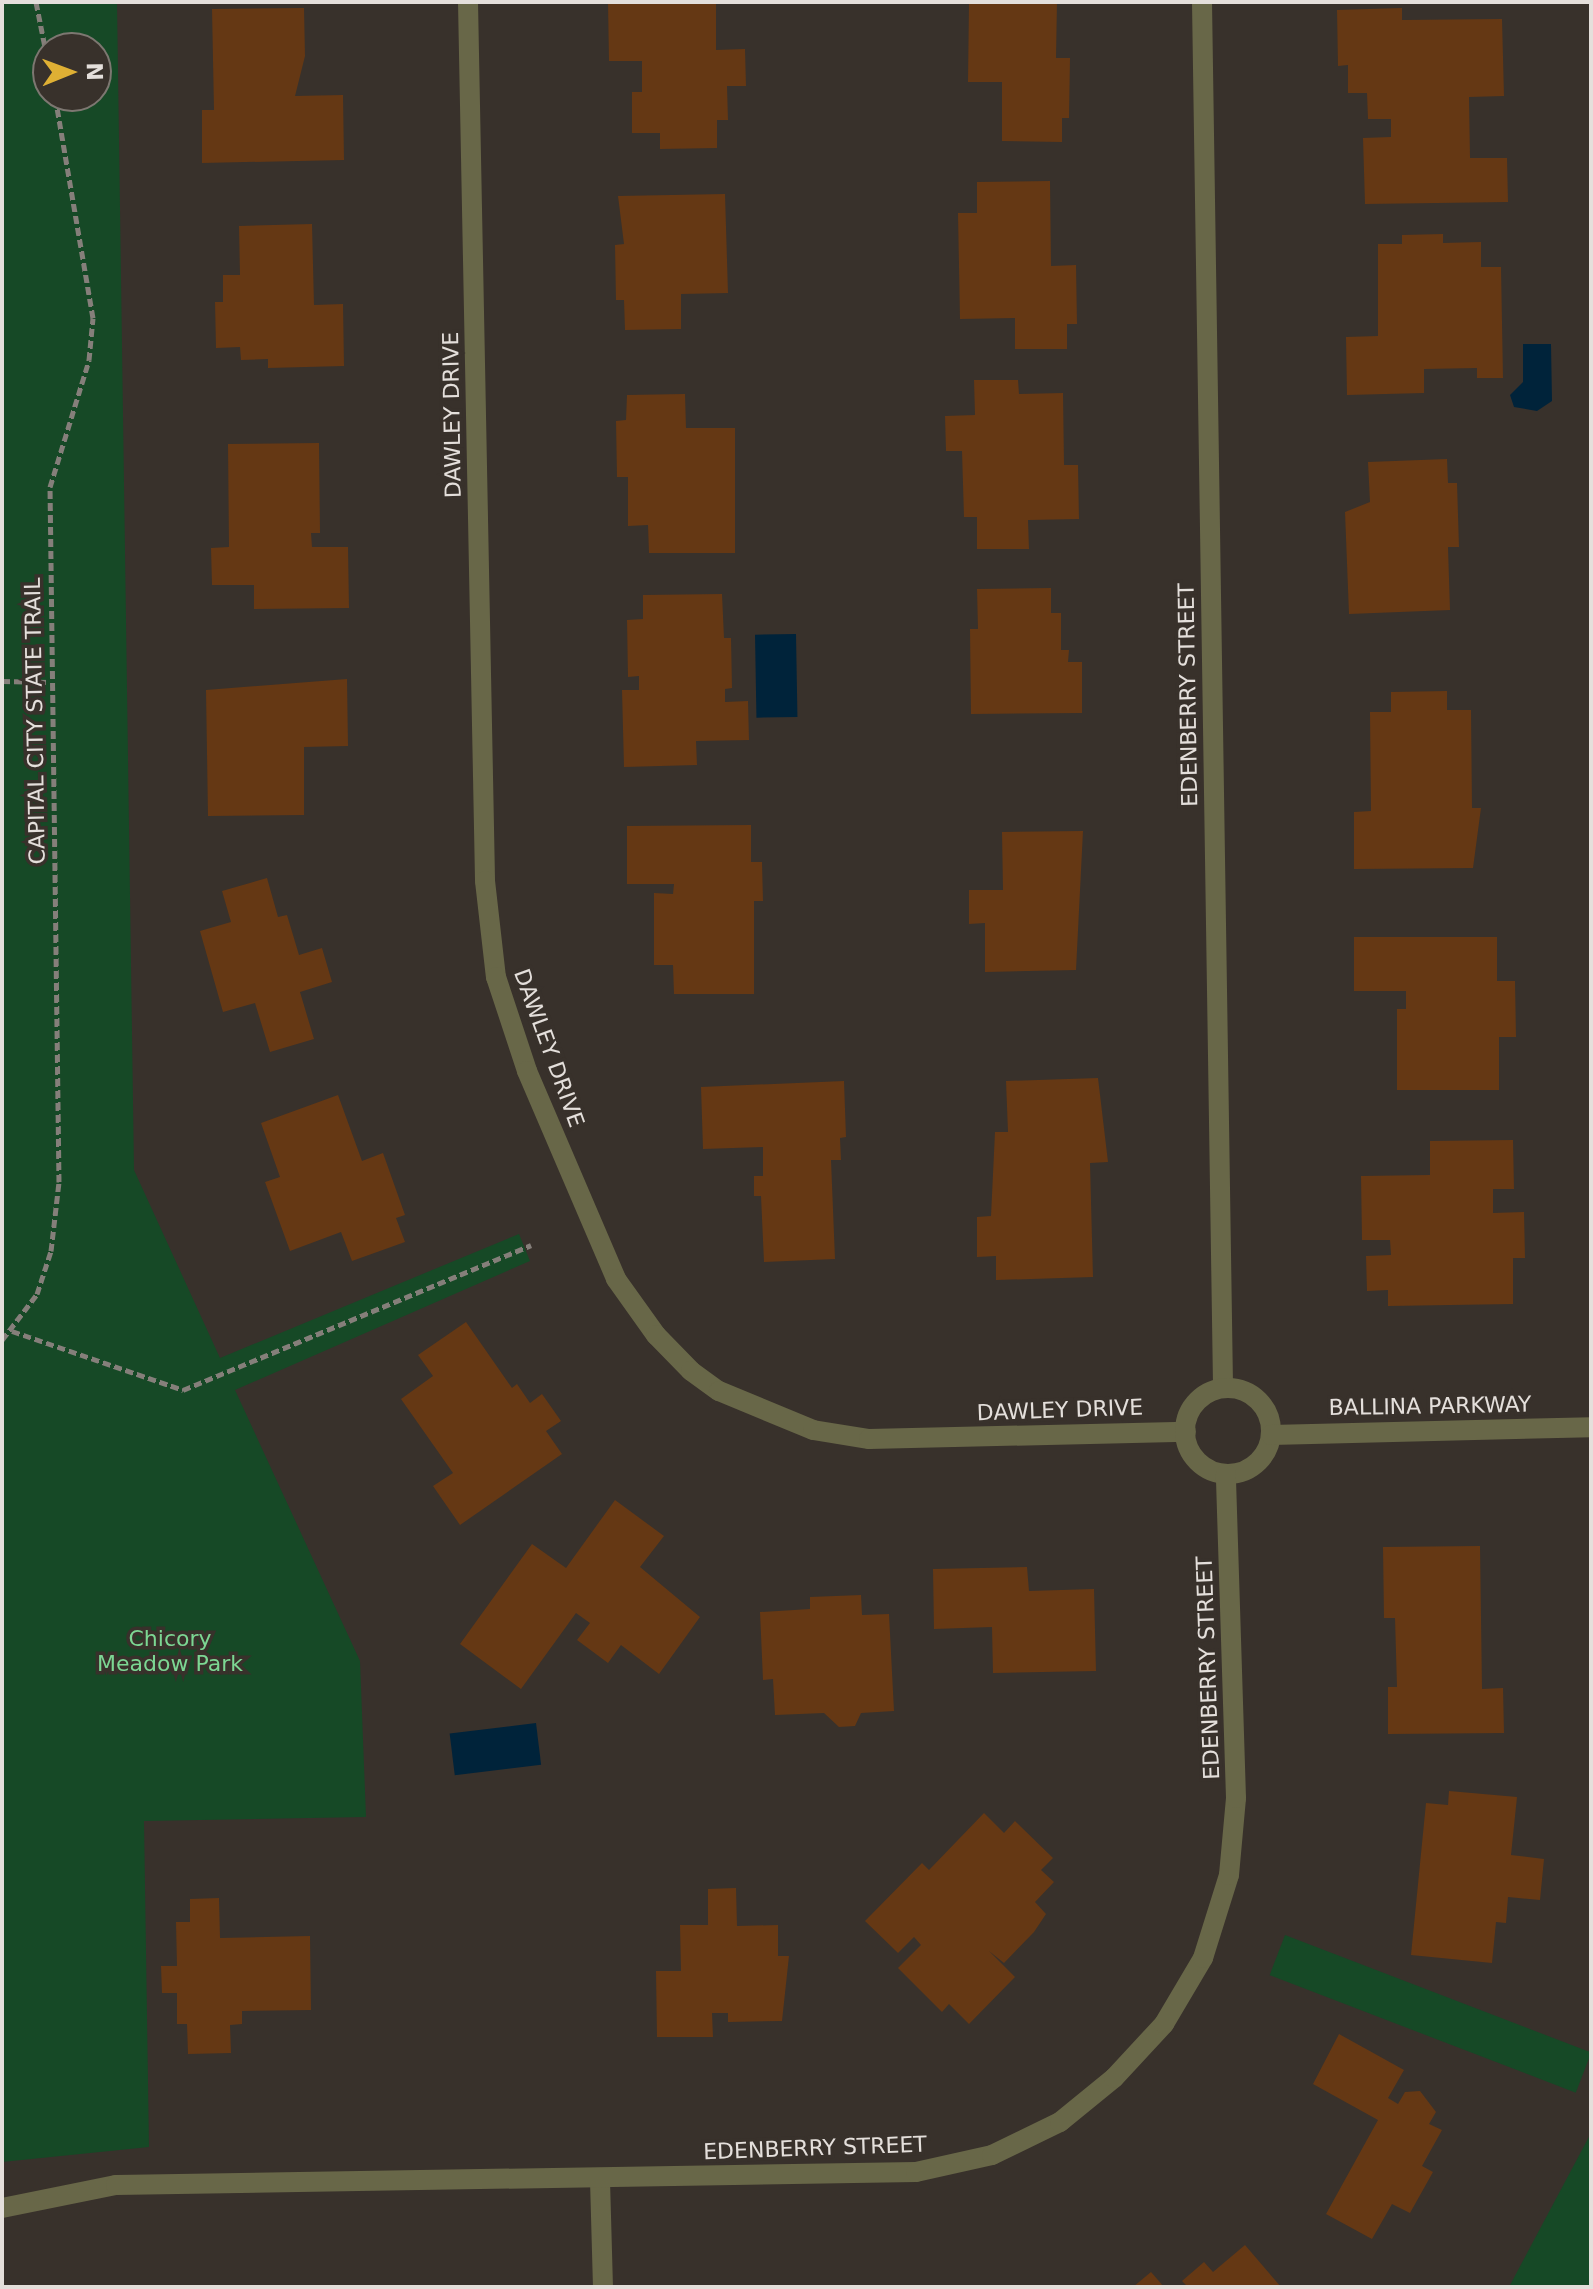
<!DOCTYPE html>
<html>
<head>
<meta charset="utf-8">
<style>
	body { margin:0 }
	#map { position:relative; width:1593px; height:2289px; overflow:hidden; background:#38312b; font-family:"DejaVu Sans",sans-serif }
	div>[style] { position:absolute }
	.green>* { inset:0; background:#164926; transform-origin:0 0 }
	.water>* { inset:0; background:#00233a; transform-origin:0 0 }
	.building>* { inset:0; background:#653814 }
	.path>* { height:5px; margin-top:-2.5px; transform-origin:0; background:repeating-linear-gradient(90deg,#857f7a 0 8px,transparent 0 12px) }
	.minor>* { height:20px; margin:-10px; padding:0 10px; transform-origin:10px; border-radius:10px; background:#686748 }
	.minor>.ring { margin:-10px; padding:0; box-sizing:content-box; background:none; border:20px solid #686748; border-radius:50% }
	span { translate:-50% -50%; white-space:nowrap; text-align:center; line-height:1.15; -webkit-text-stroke:7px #38312b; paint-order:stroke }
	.street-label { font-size:22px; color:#e4dfdb }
	.park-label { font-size:22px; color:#7cd793 }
	.frame { position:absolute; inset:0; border:4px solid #e4dfdb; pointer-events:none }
	.north { position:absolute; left:32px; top:32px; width:80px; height:80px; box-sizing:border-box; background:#38312b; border:2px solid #7d7771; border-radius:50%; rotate:89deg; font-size:22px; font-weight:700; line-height:32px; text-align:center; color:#e4dfdb }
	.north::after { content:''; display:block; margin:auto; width:28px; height:36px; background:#dfb034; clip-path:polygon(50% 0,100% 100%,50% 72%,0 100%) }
</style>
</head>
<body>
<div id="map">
	<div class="green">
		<div style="clip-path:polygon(evenodd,2px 2px,117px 2px,134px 1170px,220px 1358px,519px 1234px,530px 1261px,235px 1390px,360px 1661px,366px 1817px,144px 1821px,149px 2147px,2px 2162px,2px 2px,96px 48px,96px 96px,48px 96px,48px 48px,96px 48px)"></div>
		<div style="left:1285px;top:1935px;width:328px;height:43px;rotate:21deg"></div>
		<div style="clip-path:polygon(1591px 2133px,1591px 2287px,1509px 2287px)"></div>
	</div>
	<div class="water">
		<div style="clip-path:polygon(1523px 344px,1551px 344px,1552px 401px,1537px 411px,1514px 407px,1510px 395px,1523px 382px)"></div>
		<div style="left:796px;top:634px;width:83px;height:41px;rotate:89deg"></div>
		<div style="left:536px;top:1723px;width:42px;height:87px;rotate:83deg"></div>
	</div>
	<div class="building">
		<div style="clip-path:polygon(608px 2px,716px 2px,716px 50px,745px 49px,746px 86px,727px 86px,728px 120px,717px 120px,717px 148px,660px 149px,660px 133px,632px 133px,632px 92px,642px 92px,642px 61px,609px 61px)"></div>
		<div style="clip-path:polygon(969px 2px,1057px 2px,1056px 58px,1070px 58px,1069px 118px,1062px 118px,1062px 142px,1002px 141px,1002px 82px,968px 82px)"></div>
		<div style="clip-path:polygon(304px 8px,305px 56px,295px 96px,343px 95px,344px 160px,202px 163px,202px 110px,214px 110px,212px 9px)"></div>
		<div style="clip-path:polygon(1402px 8px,1402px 20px,1502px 19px,1504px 96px,1469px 97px,1470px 158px,1507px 158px,1508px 202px,1365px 204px,1363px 138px,1391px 137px,1391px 119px,1368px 119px,1367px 93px,1348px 93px,1348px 65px,1338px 66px,1337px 10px)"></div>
		<div style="clip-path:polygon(1050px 181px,1051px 266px,1076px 265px,1077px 324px,1067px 324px,1067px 349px,1015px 349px,1015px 318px,960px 319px,958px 213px,977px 213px,977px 182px)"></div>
		<div style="clip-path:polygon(725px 194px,728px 293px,681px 294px,681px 329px,625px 330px,624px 300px,616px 300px,615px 245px,624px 244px,618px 196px)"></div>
		<div style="clip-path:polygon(312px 224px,314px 305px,343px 304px,344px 366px,268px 368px,268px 359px,241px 360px,240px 347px,216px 348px,215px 302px,223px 302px,223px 275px,240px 275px,239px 226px)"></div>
		<div style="clip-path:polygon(1443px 234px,1443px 243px,1481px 242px,1481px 267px,1501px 267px,1503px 378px,1477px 378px,1477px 368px,1424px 369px,1424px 393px,1347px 395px,1346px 337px,1378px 336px,1378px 244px,1402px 244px,1402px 235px)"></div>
		<div style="clip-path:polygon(974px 380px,1018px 380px,1019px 394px,1063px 393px,1064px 465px,1078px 465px,1079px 519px,1028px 520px,1029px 549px,977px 549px,977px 517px,964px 517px,962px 451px,946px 451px,945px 416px,975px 415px)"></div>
		<div style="clip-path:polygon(685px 394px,686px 428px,735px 428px,735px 553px,649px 553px,648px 525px,628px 526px,628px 477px,617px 477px,616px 421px,626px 420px,627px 395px)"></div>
		<div style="clip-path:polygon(319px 443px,320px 533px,311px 533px,312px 547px,348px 547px,349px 608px,254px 609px,254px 585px,212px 585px,211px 548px,229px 547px,228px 444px)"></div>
		<div style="clip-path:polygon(1447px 459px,1448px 483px,1457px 483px,1459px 547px,1448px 547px,1450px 610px,1349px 614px,1345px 512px,1370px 502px,1368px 462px)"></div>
		<div style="clip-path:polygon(1051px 588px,1051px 613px,1061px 613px,1061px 650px,1069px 650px,1068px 662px,1082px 662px,1082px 713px,971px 714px,970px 629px,978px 629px,977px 589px)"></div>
		<div style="clip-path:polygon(722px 594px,724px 638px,731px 638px,732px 688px,725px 689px,725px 702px,748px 701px,749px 740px,696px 741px,697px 765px,624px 767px,622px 690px,639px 690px,639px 676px,628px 677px,627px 620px,643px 619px,643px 595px)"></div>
		<div style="clip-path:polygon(347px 679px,348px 746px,304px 747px,304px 815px,208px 816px,206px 690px)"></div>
		<div style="clip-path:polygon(1447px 691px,1447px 710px,1471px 710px,1472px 808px,1481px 808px,1473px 868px,1354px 869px,1354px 812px,1371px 811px,1370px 712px,1391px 712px,1391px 692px)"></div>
		<div style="clip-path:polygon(751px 825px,751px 862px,762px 862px,763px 901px,754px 901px,754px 994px,674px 994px,673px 965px,654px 965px,654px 893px,673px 894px,674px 884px,627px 884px,627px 826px)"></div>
		<div style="clip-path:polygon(1083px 831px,1076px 970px,985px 972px,985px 923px,969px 924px,969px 890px,1003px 890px,1002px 832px)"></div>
		<div style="clip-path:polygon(267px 878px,278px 917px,287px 915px,299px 955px,322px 948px,332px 982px,300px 992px,314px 1039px,270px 1052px,255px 1003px,223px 1012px,200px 931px,231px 922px,222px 891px)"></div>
		<div style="clip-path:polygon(1354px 937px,1497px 937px,1497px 981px,1515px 981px,1516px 1037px,1499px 1037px,1499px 1090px,1397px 1090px,1397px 1009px,1406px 1009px,1406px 991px,1354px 991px)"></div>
		<div style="clip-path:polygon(1098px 1078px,1108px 1162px,1090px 1163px,1093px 1277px,996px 1280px,996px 1256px,977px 1257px,977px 1217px,991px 1216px,995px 1132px,1008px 1132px,1006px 1081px)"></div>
		<div style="clip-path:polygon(844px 1081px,846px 1137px,840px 1138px,841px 1160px,831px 1160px,835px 1259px,764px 1262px,761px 1196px,754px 1196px,754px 1176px,763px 1176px,763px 1147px,703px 1149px,701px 1087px)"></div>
		<div style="clip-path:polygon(338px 1095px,362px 1161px,383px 1153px,405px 1215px,396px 1218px,405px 1242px,352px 1261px,341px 1232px,290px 1251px,265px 1182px,280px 1177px,261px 1123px)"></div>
		<div style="clip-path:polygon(1513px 1140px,1514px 1189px,1493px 1189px,1493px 1213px,1524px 1212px,1525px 1258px,1513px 1258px,1513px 1304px,1388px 1306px,1388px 1290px,1367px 1291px,1366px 1256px,1391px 1255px,1390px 1240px,1362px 1240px,1361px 1176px,1430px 1175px,1430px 1141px)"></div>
		<div style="clip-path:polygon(466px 1322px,512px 1388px,517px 1384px,530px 1403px,542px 1394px,561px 1421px,546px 1431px,562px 1454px,460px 1525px,433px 1486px,453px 1473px,401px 1399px,433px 1376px,418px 1355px)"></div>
		<div style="clip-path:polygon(615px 1500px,664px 1536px,640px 1567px,700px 1617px,659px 1674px,621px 1645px,608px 1663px,577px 1640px,590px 1623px,576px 1613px,521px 1689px,460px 1644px,532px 1544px,566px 1568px)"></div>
		<div style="clip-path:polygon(1480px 1546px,1482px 1689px,1503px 1688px,1504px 1733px,1388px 1734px,1388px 1687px,1397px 1687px,1395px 1618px,1384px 1618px,1383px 1547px)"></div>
		<div style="clip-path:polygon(1027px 1567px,1029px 1591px,1094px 1589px,1096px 1671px,993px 1673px,992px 1627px,934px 1629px,933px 1569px)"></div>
		<div style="clip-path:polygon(861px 1595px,862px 1615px,889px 1614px,894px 1711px,861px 1713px,855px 1726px,839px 1727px,824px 1713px,775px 1715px,773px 1679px,763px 1680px,760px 1612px,810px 1609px,810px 1597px)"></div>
		<div style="clip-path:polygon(1449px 1791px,1517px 1797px,1511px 1855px,1544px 1859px,1540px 1900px,1508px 1897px,1506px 1923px,1496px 1922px,1492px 1963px,1411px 1955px,1426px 1803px,1448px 1805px)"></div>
		<div style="clip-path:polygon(984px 1813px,1004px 1833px,1015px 1821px,1053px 1858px,1041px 1870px,1054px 1882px,1035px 1902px,1046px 1914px,1034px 1932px,1004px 1963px,989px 1951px,1015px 1977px,969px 2024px,949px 2004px,942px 2012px,898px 1968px,921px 1945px,914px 1937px,898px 1953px,865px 1921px,922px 1863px,929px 1870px)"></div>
		<div style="clip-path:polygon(736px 1888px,737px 1926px,778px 1925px,778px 1956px,789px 1956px,782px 2021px,728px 2022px,728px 2013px,712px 2013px,713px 2037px,657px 2037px,656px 1971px,681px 1971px,680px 1925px,708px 1925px,708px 1889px)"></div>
		<div style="clip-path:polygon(219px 1898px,220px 1938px,310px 1936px,311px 2010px,242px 2011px,242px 2024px,230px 2025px,231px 2053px,188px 2054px,187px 2024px,177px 2024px,177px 1993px,162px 1993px,161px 1966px,177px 1966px,176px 1922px,190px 1922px,190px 1899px)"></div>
		<div style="clip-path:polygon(1339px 2034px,1404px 2070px,1388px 2098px,1398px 2104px,1405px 2092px,1420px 2091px,1436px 2112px,1429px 2124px,1442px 2130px,1422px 2166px,1433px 2172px,1410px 2213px,1392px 2204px,1372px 2239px,1326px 2214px,1378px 2120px,1313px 2084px)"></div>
		<div style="clip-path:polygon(1245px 2245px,1281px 2287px,1188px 2287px,1182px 2281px,1204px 2262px,1213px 2272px)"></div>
		<div style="clip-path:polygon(1151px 2272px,1164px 2287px,1133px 2287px)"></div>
	</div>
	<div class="path">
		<div style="left:36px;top:2px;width:61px;rotate:78.7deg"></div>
		<div style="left:2px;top:681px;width:48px;rotate:1.2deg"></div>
		<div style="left:12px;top:1331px;width:181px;rotate:19deg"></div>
		<div style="left:183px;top:1390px;width:377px;rotate:-22.6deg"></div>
		<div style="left:2px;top:1340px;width:58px;rotate:-52.7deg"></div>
		<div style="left:37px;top:1294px;width:45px;rotate:-72deg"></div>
		<div style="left:51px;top:1251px;width:69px;rotate:-83.4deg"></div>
		<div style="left:59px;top:1182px;width:695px;rotate:-90.74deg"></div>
		<div style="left:50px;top:487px;width:133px;rotate:-72.9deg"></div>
		<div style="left:89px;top:360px;width:42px;rotate:-84.6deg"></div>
		<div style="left:93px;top:318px;width:225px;rotate:-99.7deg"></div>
	</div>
	<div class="minor">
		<div style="left:468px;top:2px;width:879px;rotate:88.89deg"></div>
		<div style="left:485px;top:881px;width:97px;rotate:83.5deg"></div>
		<div style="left:496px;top:977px;width:99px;rotate:71.7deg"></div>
		<div style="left:527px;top:1071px;width:226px;rotate:66.8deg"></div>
		<div style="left:616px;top:1279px;width:69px;rotate:54.5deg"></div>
		<div style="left:656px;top:1335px;width:50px;rotate:45.8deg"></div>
		<div style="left:691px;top:1371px;width:34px;rotate:36deg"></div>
		<div style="left:719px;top:1391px;width:102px;rotate:22.5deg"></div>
		<div style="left:813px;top:1430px;width:57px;rotate:9.1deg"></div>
		<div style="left:869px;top:1439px;width:317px;rotate:-1.3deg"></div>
		<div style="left:1202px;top:2px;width:1386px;rotate:89.13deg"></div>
		<div class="ring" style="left:1185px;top:1388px;width:66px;height:66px"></div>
		<div style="left:1271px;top:1435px;width:320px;rotate:-1.4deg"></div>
		<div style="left:600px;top:2180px;width:107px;rotate:88.4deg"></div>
		<div style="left:2px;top:2208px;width:116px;rotate:-11.4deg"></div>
		<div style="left:116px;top:2185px;width:800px;rotate:-0.93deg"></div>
		<div style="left:916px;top:2172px;width:78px;rotate:-12.6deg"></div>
		<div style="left:992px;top:2155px;width:76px;rotate:-25.9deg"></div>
		<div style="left:1060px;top:2122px;width:70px;rotate:-39.2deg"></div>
		<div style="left:1114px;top:2078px;width:74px;rotate:-47.2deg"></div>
		<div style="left:1164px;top:2024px;width:77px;rotate:-59.4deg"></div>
		<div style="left:1203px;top:1958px;width:87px;rotate:-72.6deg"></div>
		<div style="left:1229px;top:1875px;width:77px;rotate:-84.8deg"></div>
		<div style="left:1236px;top:1798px;width:324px;rotate:-91.8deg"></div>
	</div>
	<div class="street-label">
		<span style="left:452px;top:415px;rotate:-91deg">DAWLEY DRIVE</span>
		<span style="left:1188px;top:695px;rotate:-91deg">EDENBERRY STREET</span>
		<span style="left:35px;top:721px;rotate:-91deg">CAPITAL CITY STATE TRAIL</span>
		<span style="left:549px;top:1048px;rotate:70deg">DAWLEY DRIVE</span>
		<span style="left:1430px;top:1406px;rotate:-1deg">BALLINA PARKWAY</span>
		<span style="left:1060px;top:1410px;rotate:-2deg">DAWLEY DRIVE</span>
		<span style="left:1208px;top:1668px;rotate:-92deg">EDENBERRY STREET</span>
		<span style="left:815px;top:2148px;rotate:-2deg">EDENBERRY STREET</span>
	</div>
	<div class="park-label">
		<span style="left:170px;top:1651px">Chicory<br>Meadow Park</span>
	</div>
	<div class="frame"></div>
	<div class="north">N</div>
</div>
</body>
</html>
